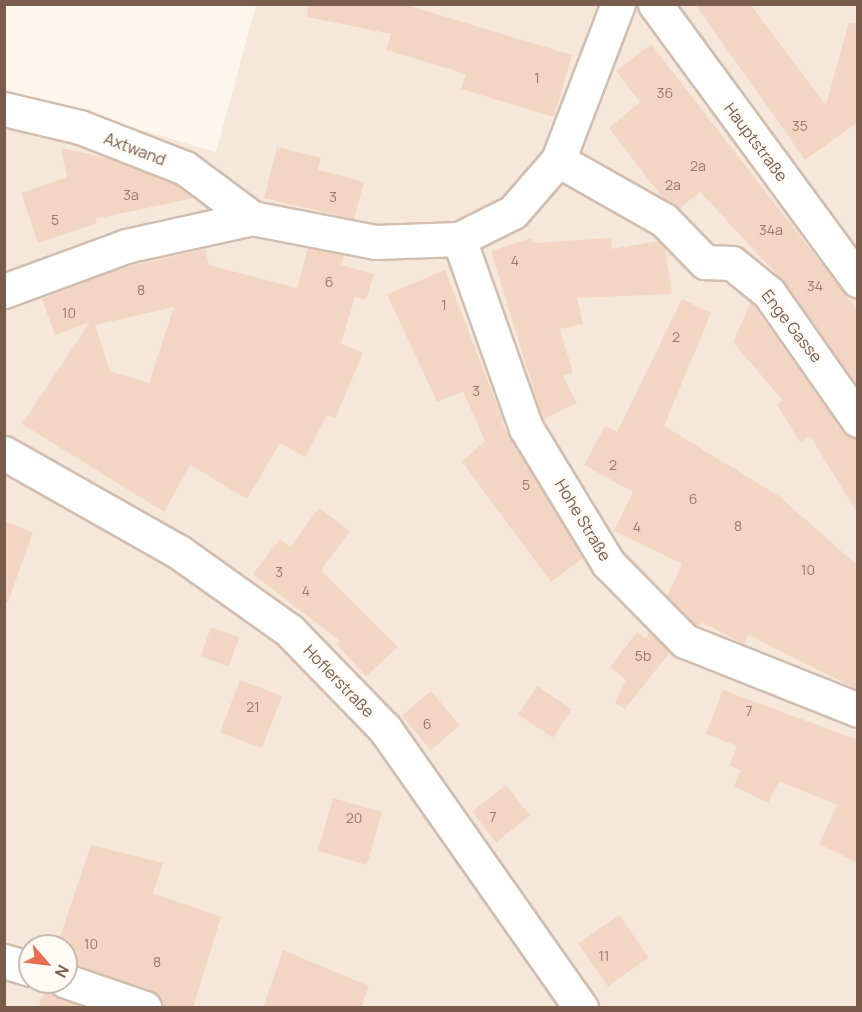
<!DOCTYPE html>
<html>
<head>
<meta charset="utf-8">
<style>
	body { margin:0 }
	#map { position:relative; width:862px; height:1012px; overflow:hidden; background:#fdf6ec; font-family:Manrope,sans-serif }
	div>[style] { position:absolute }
	.residential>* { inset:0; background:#f5e8da }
	.building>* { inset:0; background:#f3d5c3; transform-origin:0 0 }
	.roads { filter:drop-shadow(2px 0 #d1beb0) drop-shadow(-2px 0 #d1beb0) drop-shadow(0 2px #d1beb0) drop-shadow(0 -2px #d1beb0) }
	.minor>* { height:33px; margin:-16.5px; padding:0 16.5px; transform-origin:16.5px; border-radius:16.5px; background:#fff }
	.tertiary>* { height:33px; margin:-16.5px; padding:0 16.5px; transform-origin:16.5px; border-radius:16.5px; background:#fff }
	span { translate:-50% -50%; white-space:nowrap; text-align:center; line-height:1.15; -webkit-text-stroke:4.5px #fffaf3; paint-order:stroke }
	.number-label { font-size:14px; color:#987a6a }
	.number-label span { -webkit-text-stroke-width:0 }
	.street-label { font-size:16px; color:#7a5c4d }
	.frame { position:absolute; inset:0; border:6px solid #7a5c4d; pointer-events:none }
	.north { position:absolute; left:18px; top:934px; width:60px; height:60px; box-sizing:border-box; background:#fffaf3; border:2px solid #cabbb1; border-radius:50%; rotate:118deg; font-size:16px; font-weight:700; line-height:24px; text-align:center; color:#7a5c4d }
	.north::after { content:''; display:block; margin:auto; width:21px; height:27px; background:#e76f51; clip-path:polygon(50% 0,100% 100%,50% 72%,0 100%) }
</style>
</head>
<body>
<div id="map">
	<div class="residential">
		<div style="clip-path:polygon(evenodd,256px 5px,857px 5px,857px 1007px,5px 1008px,5px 90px,216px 152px,256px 5px,30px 946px,66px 946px,66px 982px,30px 982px,30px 946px)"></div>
	</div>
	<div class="building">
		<div style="clip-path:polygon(308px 4px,403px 4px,572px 55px,554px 117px,461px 89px,466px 74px,386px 50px,391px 34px,307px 17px)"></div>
		<div style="clip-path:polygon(695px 4px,750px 4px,826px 105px,849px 22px,858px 24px,858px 122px,805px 160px)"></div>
		<div style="clip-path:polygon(651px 44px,858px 311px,858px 387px,784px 282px,700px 192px,679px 209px,662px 197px,609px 128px,640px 102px,616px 71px)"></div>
		<div style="clip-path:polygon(277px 147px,321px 158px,318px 170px,364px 182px,354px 219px,264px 198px)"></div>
		<div style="clip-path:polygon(61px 148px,107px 158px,176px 185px,194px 198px,95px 219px,97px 223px,38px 243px,21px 193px,67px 177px)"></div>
		<div style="clip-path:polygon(532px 238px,533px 243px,611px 238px,612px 249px,658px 241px,665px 248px,672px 294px,577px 298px,583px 324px,560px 329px,573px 373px,563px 376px,577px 403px,543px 420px,491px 251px)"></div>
		<div style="clip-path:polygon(evenodd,308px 248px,344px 255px,341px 265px,374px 274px,366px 300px,355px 297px,341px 343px,363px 353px,335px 419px,327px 415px,305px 457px,280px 443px,247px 499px,190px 465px,164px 512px,22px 424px,90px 322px,55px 335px,42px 299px,114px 270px,205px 249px,209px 265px,297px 288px,308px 248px,174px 307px,149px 383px,110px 371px,95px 325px,174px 307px)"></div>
		<div style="clip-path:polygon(445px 270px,504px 423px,500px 420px,583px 558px,551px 582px,462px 462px,485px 441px,463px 391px,437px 402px,387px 294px)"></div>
		<div style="clip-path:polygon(682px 299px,711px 313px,664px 426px,779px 496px,858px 566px,858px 690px,749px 635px,744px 644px,703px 623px,696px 625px,667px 596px,682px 564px,614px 531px,633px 492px,584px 465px,605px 426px,617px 432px)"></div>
		<div style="clip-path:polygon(751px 302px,843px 431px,858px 438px,858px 514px,810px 436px,800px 442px,777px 405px,783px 401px,733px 342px)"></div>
		<div style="clip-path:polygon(319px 508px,350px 531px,321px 570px,398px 647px,366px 676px,336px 644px,340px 641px,253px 574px,280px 539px,290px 547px)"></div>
		<div style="clip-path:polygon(4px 521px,33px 532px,8px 602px,4px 601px)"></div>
		<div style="left:211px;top:627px;width:30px;height:31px;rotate:20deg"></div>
		<div style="clip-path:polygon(637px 632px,646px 639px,649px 632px,670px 652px,625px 709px,615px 703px,626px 680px,610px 667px)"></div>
		<div style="left:240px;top:680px;width:45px;height:56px;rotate:21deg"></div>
		<div style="left:537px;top:686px;width:42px;height:34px;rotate:34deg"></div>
		<div style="clip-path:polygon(723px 690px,858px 740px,858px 863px,819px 844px,837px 805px,779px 781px,768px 803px,734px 786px,741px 770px,729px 766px,737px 746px,706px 734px)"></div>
		<div style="left:431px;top:691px;width:45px;height:38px;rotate:50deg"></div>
		<div style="left:506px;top:785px;width:39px;height:43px;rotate:52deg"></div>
		<div style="left:333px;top:798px;width:51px;height:55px;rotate:16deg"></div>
		<div style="clip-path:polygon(91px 845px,163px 863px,153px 893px,221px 917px,193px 1008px,163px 1008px,151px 990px,66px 963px,66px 946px,57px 946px)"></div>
		<div style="left:619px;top:915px;width:52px;height:50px;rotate:55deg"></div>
		<div style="clip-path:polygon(283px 950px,369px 986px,361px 1008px,263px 1008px)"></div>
		<div style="clip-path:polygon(48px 982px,52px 994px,86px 1008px,38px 1008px)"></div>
	</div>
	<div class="roads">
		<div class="minor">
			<div style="left:4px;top:109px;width:78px;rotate:13.3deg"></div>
			<div style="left:80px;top:127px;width:113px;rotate:21.3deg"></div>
			<div style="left:185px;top:168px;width:84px;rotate:36.7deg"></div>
			<div style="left:558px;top:160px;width:122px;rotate:29.5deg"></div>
			<div style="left:664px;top:220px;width:59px;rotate:45.7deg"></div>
			<div style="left:705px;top:262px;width:27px;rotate:2deg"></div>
			<div style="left:732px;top:263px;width:48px;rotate:39deg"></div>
			<div style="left:769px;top:293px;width:155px;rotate:55deg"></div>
			<div style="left:459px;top:239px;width:201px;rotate:70.5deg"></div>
			<div style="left:526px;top:428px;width:158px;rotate:58.7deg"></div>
			<div style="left:608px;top:563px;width:110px;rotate:45.4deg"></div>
			<div style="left:685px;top:641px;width:186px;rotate:21.7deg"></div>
			<div style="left:4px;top:453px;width:201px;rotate:29.5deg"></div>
			<div style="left:179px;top:552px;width:136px;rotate:35.4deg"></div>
			<div style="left:290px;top:631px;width:136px;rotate:45.9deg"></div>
			<div style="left:385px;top:729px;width:341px;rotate:54.9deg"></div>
			<div style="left:4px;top:961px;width:27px;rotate:17deg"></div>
			<div style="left:66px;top:981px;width:83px;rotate:18.9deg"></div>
		</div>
		<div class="tertiary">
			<div style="left:655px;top:4px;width:343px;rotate:53.7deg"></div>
			<div style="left:4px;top:291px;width:130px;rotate:-20.2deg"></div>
			<div style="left:126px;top:246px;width:129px;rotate:-12.5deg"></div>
			<div style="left:252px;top:218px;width:125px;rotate:11deg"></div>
			<div style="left:375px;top:242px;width:84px;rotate:-2deg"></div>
			<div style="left:459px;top:239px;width:60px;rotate:-26.6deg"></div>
			<div style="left:513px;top:212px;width:69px;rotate:-49.1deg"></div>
			<div style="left:558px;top:160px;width:167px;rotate:-69deg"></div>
		</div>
	</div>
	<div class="number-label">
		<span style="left:537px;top:78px">1</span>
		<span style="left:665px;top:93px">36</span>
		<span style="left:800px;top:126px">35</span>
		<span style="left:698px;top:166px">2a</span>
		<span style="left:673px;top:185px">2a</span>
		<span style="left:131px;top:195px">3a</span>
		<span style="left:333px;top:197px">3</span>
		<span style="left:55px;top:220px">5</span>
		<span style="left:771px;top:230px">34a</span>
		<span style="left:515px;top:261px">4</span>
		<span style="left:329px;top:282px">6</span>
		<span style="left:815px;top:286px">34</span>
		<span style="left:141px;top:290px">8</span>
		<span style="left:444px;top:305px">1</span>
		<span style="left:69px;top:313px">10</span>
		<span style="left:676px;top:337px">2</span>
		<span style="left:476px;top:391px">3</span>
		<span style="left:613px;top:465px">2</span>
		<span style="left:526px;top:485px">5</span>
		<span style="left:693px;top:499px">6</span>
		<span style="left:738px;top:526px">8</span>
		<span style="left:637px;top:527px">4</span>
		<span style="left:808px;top:570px">10</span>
		<span style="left:279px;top:572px">3</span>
		<span style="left:306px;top:591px">4</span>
		<span style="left:643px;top:656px">5b</span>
		<span style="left:253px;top:707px">21</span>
		<span style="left:749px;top:711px">7</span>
		<span style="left:427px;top:724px">6</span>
		<span style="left:493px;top:817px">7</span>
		<span style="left:354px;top:818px">20</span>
		<span style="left:91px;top:944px">10</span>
		<span style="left:604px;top:956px">11</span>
		<span style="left:157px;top:962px">8</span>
	</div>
	<div class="street-label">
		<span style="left:756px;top:142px;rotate:53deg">Hauptstraße</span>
		<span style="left:135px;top:149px;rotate:21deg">Axtwand</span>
		<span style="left:792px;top:326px;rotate:52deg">Enge Gasse</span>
		<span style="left:583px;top:520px;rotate:59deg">Hohe Straße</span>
		<span style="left:339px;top:681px;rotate:46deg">Hoflerstraße</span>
	</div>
	<div class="frame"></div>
	<div class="north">N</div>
</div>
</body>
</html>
